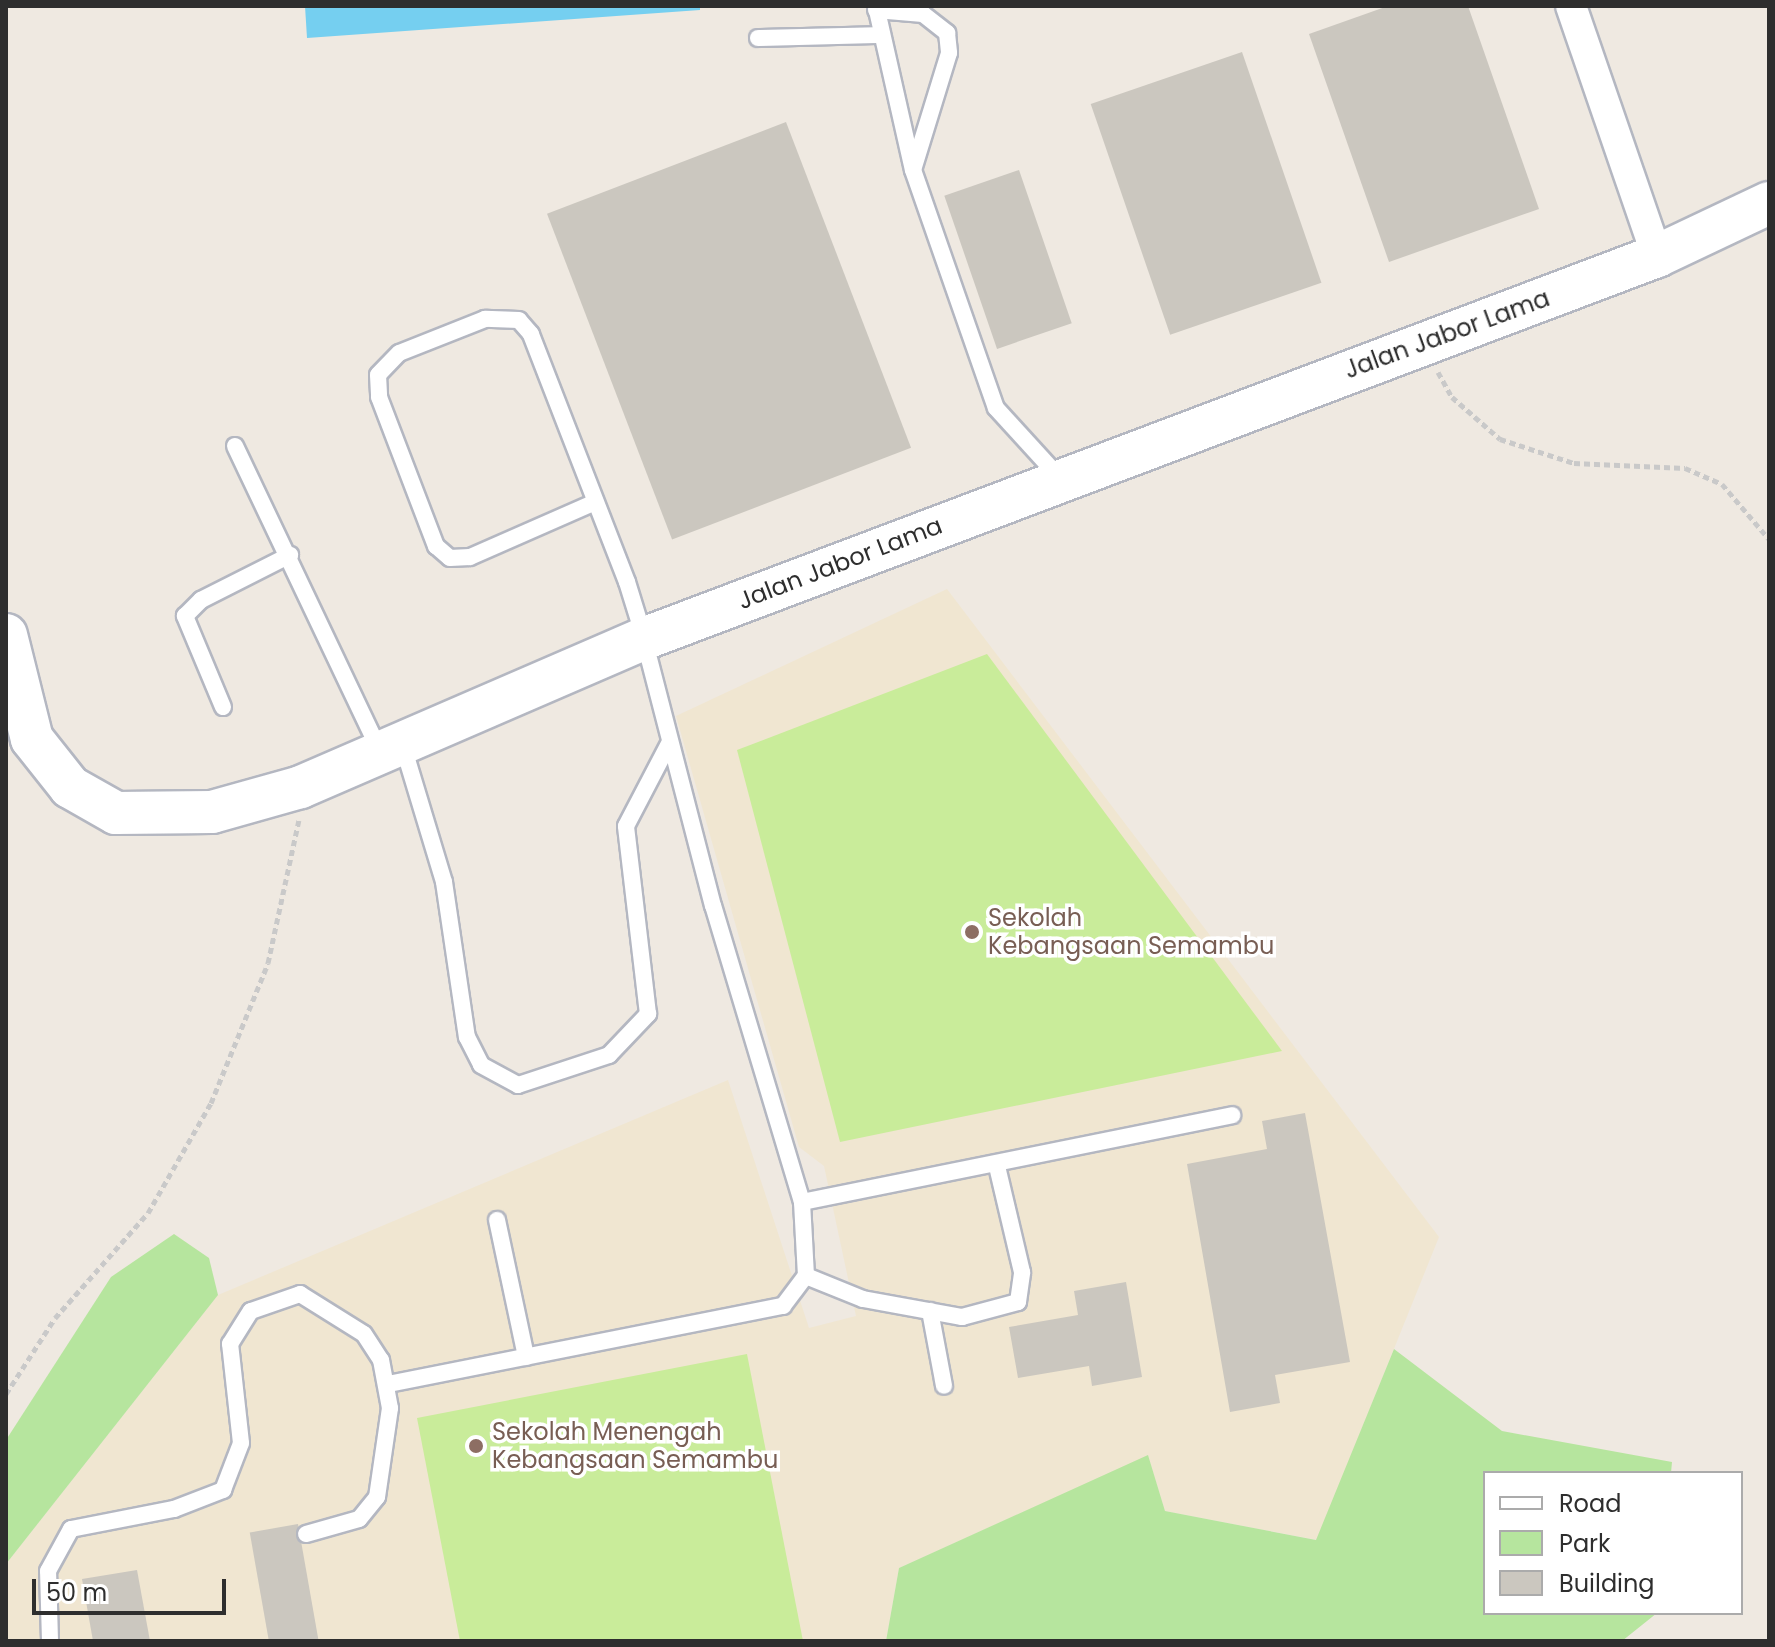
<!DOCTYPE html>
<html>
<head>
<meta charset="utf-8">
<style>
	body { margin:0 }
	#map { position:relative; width:1775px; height:1647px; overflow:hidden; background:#efe9e1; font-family:Poppins,sans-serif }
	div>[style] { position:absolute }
	.education>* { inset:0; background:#f0e6d1 }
	.green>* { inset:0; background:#b6e59e }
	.pitch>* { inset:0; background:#c9ec9a }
	.water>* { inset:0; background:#75cff0 }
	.building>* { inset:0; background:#cbc7bf; transform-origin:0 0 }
	.path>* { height:5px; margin-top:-2.5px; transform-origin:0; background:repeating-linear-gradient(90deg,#c9c9c9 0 6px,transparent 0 10px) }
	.roads { filter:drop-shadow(2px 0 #b4b7c1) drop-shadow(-2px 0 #b4b7c1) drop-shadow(0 2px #b4b7c1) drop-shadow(0 -2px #b4b7c1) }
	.lane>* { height:16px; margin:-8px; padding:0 8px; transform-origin:8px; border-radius:8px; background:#fff }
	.street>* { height:30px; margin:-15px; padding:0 15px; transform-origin:15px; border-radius:15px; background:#fff }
	.secondary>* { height:42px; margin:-21px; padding:0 21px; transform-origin:21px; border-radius:21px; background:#fff }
	.dots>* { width:22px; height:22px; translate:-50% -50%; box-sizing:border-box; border:4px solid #fff; border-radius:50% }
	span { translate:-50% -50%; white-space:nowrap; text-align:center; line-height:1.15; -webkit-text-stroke:7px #fff; paint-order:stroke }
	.street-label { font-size:24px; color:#2e2e2e }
	.education-label { font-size:24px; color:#785e54 }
	.left { translate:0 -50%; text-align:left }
	.frame { position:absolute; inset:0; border:8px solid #2e2e2e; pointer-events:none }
	.legend { position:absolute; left:1483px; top:1471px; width:260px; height:144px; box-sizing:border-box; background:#fff; border:2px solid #ababab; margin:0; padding:10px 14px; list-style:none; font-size:24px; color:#2e2e2e }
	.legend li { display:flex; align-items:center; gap:16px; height:40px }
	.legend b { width:40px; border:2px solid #ababab }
	.scale { position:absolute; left:32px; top:1579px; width:194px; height:36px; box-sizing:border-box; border:4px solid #2e2e2e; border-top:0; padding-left:10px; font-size:24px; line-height:28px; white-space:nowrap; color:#2e2e2e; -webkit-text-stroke:6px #fff; paint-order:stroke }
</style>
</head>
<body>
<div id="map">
	<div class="education">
		<div style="clip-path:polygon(947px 589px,1439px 1237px,1317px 1540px,1165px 1511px,1148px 1456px,899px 1568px,886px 1641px,6px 1641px,6px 1564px,218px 1295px,728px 1080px,809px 1328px,856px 1316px,824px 1166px,799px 1147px,676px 716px)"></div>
	</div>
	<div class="green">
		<div style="clip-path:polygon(174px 1234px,209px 1258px,218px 1295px,6px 1564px,6px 1440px,111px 1277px)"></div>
		<div style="clip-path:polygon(1394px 1349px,1502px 1431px,1672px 1462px,1671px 1473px,1485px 1473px,1485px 1613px,1657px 1613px,1622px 1641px,886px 1641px,899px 1568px,1148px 1455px,1165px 1511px,1316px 1540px)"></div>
	</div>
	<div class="pitch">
		<div style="clip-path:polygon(987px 654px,1282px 1051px,840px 1142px,737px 750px)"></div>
		<div style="clip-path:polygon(747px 1354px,803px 1641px,460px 1641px,417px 1418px)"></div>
	</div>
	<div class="water">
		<div style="clip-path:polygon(305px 6px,700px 6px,700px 10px,307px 38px)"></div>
	</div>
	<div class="building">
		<div style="clip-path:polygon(1388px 6px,1468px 6px,1539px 209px,1389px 262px,1309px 34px)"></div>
		<div style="left:1242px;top:52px;width:244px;height:160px;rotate:71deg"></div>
		<div style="left:786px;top:122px;width:349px;height:256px;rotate:69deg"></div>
		<div style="left:1019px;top:170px;width:162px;height:79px;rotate:71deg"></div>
		<div style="clip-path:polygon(1305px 1113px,1350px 1362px,1275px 1375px,1280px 1403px,1230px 1412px,1187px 1164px,1267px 1149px,1262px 1121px)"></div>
		<div style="clip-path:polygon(1126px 1282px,1142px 1377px,1092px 1386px,1089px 1366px,1018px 1378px,1009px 1327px,1078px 1315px,1074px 1291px)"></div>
		<div style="left:298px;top:1524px;width:119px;height:49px;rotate:80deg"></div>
		<div style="clip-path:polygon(137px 1570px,150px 1641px,93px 1641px,82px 1579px)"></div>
	</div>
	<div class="path">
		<div style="left:1438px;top:372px;width:29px;rotate:61deg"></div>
		<div style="left:1452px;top:397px;width:64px;rotate:41.2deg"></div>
		<div style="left:1500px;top:439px;width:78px;rotate:18deg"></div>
		<div style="left:1574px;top:463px;width:111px;rotate:2.6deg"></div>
		<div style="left:1685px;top:468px;width:40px;rotate:23.4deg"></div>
		<div style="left:1722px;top:484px;width:72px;rotate:49.5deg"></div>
		<div style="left:6px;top:1394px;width:90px;rotate:-57.2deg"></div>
		<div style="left:55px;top:1318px;width:140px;rotate:-48.5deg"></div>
		<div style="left:148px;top:1213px;width:127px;rotate:-60.2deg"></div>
		<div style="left:211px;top:1103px;width:151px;rotate:-67.8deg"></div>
		<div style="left:268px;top:963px;width:146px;rotate:-77.8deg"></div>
	</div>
	<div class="roads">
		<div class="lane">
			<div style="left:876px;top:6px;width:168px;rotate:77.3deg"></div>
			<div style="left:913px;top:170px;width:252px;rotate:70.8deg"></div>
			<div style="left:996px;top:408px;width:95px;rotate:47.6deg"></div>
			<div style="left:876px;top:10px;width:47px;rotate:4.9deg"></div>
			<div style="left:923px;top:14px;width:31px;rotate:38deg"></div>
			<div style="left:947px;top:33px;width:20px;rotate:84deg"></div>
			<div style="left:949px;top:53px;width:122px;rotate:107.1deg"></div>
			<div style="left:758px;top:38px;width:120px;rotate:-1.4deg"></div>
			<div style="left:235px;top:446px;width:338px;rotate:64.6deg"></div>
			<div style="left:223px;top:707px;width:99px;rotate:-112.7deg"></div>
			<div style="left:185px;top:616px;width:23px;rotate:-45deg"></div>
			<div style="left:201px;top:600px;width:100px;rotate:-26.8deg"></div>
			<div style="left:403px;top:746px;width:142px;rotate:73.2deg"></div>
			<div style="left:444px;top:882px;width:157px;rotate:81.6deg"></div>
			<div style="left:467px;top:1037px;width:31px;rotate:63deg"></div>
			<div style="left:481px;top:1065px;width:42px;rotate:28.4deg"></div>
			<div style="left:518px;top:1085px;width:96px;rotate:-18.2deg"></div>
			<div style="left:609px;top:1055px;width:57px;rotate:-46.4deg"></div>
			<div style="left:648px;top:1014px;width:189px;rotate:-96.7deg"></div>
			<div style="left:626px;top:826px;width:95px;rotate:-62.4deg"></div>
			<div style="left:802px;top:1202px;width:439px;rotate:-11.4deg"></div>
			<div style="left:497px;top:1220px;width:140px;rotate:78deg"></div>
			<div style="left:806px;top:1276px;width:61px;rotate:22deg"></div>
			<div style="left:863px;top:1299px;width:101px;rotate:10.3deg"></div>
			<div style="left:962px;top:1317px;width:58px;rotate:-15deg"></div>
			<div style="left:1018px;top:1302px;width:30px;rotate:-82deg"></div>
			<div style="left:1022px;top:1272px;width:109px;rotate:-103.3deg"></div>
			<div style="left:930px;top:1311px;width:76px;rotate:79.4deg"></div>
			<div style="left:388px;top:1384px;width:403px;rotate:-11.2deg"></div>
			<div style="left:783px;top:1306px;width:38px;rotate:-53deg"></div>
			<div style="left:806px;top:1276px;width:74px;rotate:-93.1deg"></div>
			<div style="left:802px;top:1202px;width:309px;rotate:-106.7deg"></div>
			<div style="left:713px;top:906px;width:291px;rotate:-104.5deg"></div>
			<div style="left:640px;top:624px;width:44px;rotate:-107.2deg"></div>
			<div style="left:627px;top:582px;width:266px;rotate:-111.2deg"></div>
			<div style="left:531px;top:334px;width:18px;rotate:-131deg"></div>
			<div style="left:519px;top:320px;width:34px;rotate:-178deg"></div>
			<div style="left:485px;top:319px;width:92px;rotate:158.4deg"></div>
			<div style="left:399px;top:353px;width:30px;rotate:134deg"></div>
			<div style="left:378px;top:375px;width:22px;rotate:87deg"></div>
			<div style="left:379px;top:397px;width:160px;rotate:69.1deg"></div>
			<div style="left:436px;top:546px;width:18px;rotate:41deg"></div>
			<div style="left:450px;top:558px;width:20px;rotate:-3deg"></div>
			<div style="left:470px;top:557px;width:137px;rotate:-23.7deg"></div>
			<div style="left:50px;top:1641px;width:70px;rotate:-91.6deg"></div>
			<div style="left:48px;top:1571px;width:48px;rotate:-61.3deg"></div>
			<div style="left:71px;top:1529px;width:105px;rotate:-11deg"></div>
			<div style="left:174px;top:1509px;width:53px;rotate:-21.2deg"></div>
			<div style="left:223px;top:1490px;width:50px;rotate:-69deg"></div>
			<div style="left:241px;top:1443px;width:100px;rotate:-96.3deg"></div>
			<div style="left:230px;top:1344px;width:39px;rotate:-58deg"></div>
			<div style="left:251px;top:1311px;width:52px;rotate:-19.1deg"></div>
			<div style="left:300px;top:1294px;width:75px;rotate:32deg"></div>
			<div style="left:364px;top:1334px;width:31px;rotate:57deg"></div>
			<div style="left:381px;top:1360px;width:49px;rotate:79.4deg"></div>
			<div style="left:390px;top:1408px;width:90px;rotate:98.3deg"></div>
			<div style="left:377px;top:1497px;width:28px;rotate:129deg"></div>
			<div style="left:359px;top:1519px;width:55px;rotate:164.2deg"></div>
		</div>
		<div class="street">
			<div style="left:1571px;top:6px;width:264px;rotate:71deg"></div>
		</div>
		<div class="secondary">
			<div style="left:6px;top:635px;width:107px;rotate:76deg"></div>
			<div style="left:32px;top:739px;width:61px;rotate:51.6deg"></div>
			<div style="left:70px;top:787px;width:53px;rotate:29.5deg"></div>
			<div style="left:116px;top:813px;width:96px;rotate:-0.6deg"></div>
			<div style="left:212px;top:812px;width:92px;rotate:-15.7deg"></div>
			<div style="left:301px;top:787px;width:373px;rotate:-23.4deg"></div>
			<div style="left:643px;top:639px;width:1084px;rotate:-20.69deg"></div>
			<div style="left:1657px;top:256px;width:124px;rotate:-25.3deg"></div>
		</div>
	</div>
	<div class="dots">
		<div style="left:972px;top:932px;background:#8d6e63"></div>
		<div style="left:476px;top:1446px;background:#8d6e63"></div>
	</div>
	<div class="street-label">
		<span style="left:1447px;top:334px;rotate:-20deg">Jalan Jabor Lama</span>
		<span style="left:840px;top:563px;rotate:-21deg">Jalan Jabor Lama</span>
	</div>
	<div class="education-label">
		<span class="left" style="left:988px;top:932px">Sekolah<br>Kebangsaan Semambu</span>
		<span class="left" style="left:492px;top:1446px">Sekolah Menengah<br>Kebangsaan Semambu</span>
	</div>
	<div class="frame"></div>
	<ul class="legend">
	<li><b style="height:10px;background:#fff"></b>Road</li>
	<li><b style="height:22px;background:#b6e59e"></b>Park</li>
	<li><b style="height:22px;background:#cbc7bf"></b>Building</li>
	</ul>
	<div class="scale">50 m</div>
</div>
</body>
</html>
